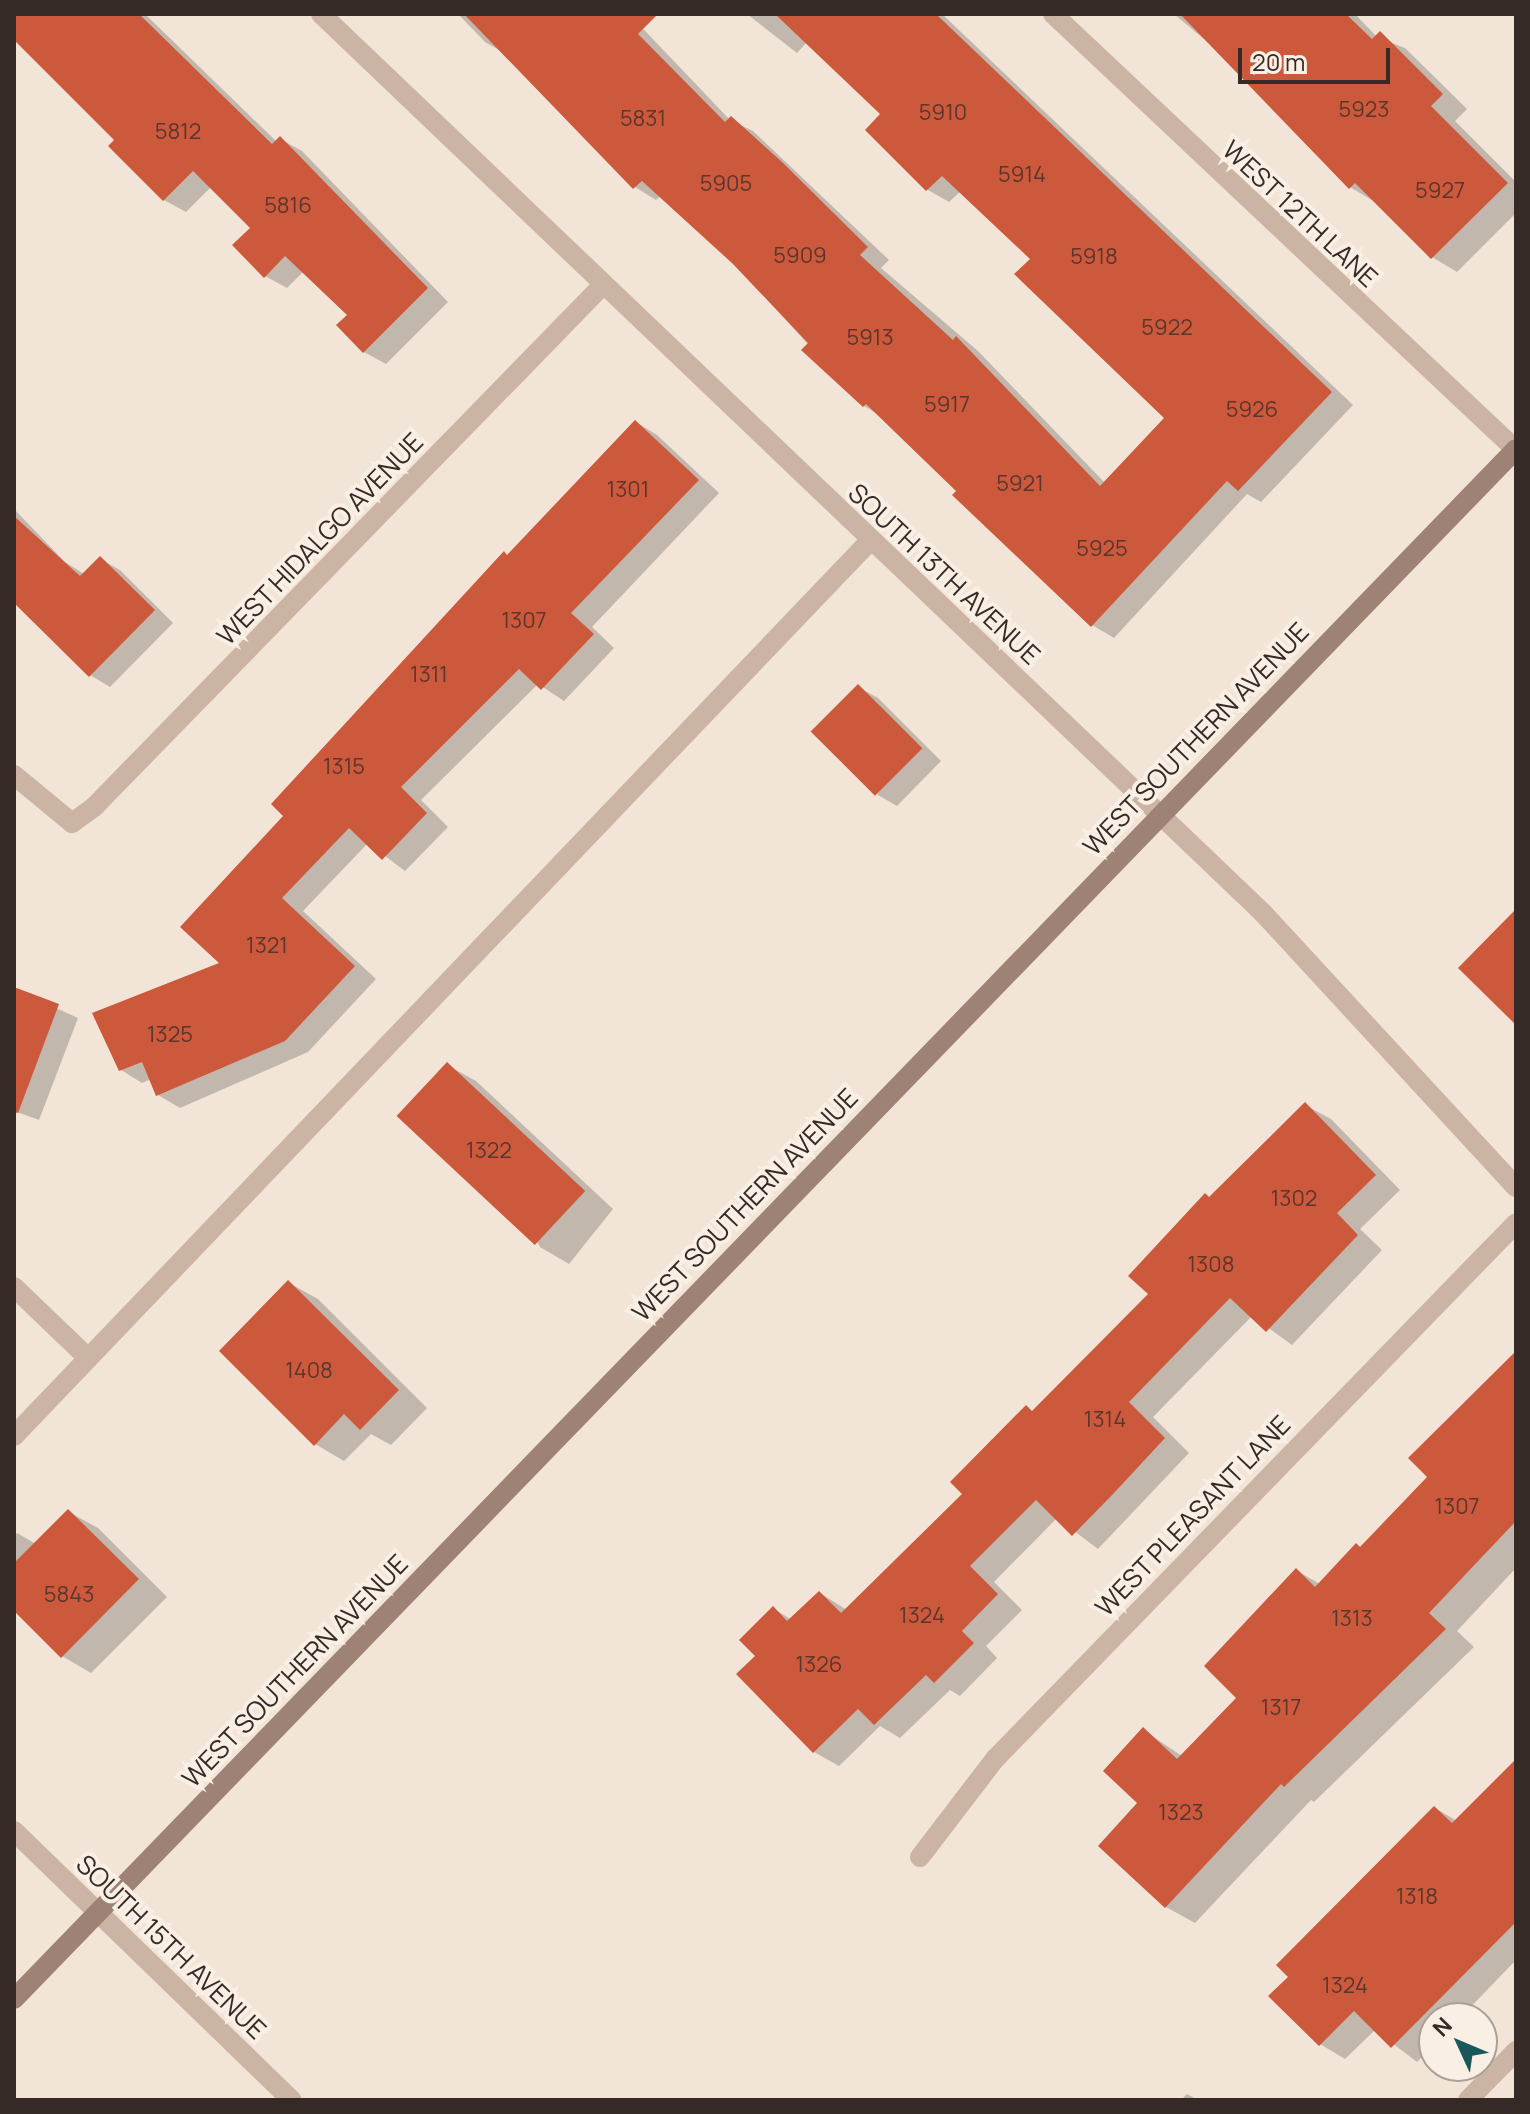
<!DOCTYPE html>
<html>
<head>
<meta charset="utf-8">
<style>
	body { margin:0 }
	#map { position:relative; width:1530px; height:2114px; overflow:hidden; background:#f2e5d8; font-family:Manrope,sans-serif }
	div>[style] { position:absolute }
	.shadow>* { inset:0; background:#0003 }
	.building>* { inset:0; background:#cc593c; transform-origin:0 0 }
	.service>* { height:20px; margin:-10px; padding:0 10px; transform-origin:10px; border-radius:10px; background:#cbb4a3 }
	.minor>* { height:20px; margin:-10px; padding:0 10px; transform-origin:10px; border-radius:10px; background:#cbb4a3 }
	.tertiary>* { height:20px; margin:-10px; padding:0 10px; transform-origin:10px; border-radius:10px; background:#cbb4a3 }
	.secondary>* { height:20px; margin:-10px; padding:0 10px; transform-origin:10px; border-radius:10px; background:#9e8275 }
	span { translate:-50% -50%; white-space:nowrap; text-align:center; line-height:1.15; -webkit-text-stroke:8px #faefe4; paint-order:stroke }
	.number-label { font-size:22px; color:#5b362c }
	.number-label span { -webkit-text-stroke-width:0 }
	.street-label { font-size:26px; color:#352a26 }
	.frame { position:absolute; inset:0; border:16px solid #352a26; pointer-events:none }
	.north { position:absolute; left:1418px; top:2002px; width:80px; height:80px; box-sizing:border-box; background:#faefe4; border:2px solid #aba098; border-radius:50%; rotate:314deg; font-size:22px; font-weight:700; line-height:32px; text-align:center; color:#352a26 }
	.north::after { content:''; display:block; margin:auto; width:28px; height:36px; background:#195759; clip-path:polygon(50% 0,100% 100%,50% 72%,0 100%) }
	.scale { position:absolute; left:1238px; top:48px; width:152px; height:36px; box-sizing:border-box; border:4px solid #352a26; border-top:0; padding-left:10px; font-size:24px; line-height:28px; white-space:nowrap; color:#352a26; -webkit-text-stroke:6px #faefe4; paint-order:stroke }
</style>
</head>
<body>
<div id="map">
	<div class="shadow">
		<div style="clip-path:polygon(14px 14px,145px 14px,277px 142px,280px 139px,302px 151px,448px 302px,386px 364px,364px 352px,350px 315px,304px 271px,287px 288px,265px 276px,253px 228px,211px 187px,186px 212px,164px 200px,117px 140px,14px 38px)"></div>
		<div style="clip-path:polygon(458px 14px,629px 14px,730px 120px,753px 131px,889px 260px,881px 268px,978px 351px,1105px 483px,1166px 418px,1033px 259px,961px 191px,949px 202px,928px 190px,868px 130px,883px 114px,807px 42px,797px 53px,747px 14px,942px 14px,1353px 405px,1261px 502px,1247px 494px,1114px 638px,1092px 625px,881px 416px,864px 406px,734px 263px,661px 196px,656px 200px,635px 187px,506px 54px,485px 42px)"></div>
		<div style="clip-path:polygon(1174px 14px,1355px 14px,1377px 37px,1405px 48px,1467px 109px,1455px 121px,1516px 182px,1516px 213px,1457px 272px,1432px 257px,1375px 202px,1350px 187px,1224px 56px)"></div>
		<div style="clip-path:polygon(636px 422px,657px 435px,719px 493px,592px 627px,614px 648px,564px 701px,538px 684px,421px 800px,448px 827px,405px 871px,368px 843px,303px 911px,376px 979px,308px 1052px,180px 1108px,158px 1095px,151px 1079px,142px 1083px,121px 1070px,222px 964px,286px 816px,508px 556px)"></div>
		<div style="clip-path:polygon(14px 509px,65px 562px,84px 574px,100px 559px,120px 570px,173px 623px,110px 687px,90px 675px,14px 600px)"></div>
		<div style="clip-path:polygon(858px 687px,878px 698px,941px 761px,897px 806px,878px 795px)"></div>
		<div style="clip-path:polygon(14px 989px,78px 1018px,39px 1120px,14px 1111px)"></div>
		<div style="clip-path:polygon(447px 1065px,476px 1081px,613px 1209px,569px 1264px,540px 1247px)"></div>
		<div style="clip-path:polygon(1305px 1105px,1331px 1119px,1400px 1190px,1360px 1229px,1382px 1250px,1292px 1345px,1252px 1316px,1153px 1417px,1189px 1453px,1098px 1549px,1057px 1518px,994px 1582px,1022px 1610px,986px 1646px,997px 1658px,960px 1696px,950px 1690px,900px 1738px,880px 1726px,839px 1766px,814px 1752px,758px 1656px,774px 1609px,792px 1620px,820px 1593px,847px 1610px,965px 1494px,1033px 1412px,1151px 1294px,1211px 1199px)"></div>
		<div style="clip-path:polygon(289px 1283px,318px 1299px,427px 1408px,391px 1445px,371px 1434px,344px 1461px,315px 1444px)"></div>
		<div style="clip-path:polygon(1516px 1384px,1516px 1568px,1457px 1631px,1474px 1647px,1314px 1802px,1311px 1800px,1195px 1923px,1166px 1907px,1140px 1803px,1143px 1730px,1182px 1756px,1239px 1698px,1297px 1571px,1320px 1584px,1362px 1549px)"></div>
		<div style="clip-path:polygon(69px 1512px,98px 1528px,167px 1597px,91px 1673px,62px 1656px,14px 1608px,14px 1536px,17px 1533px,36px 1544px)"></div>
		<div style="clip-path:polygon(1516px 1764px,1516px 1960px,1460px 2018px,1434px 2018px,1434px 2044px,1417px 2062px,1375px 2030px,1345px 2059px,1320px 2044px,1291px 1977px,1435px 1808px,1457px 1821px)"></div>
		<div style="clip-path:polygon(1187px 2094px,1198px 2100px,1181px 2100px)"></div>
	</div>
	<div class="building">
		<div style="clip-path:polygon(14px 14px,139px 14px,272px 144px,280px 136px,428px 288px,363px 353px,336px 325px,347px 315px,285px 256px,264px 278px,232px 245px,250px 228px,193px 171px,163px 201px,108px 146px,114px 140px,14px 40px)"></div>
		<div style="clip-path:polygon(464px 14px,658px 14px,638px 34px,725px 122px,731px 116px,782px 162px,868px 247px,860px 255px,953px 340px,956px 336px,1100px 486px,1164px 418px,1014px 274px,1030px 259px,942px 176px,926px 191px,865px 130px,880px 114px,775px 14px,936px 14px,1332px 392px,1238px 491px,1227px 481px,1091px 627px,952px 495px,956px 491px,866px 404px,863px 407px,801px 350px,808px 343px,733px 264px,642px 181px,633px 189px)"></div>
		<div style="clip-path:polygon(1180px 14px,1346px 14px,1372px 39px,1380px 31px,1443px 94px,1431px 106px,1508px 183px,1431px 259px,1355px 183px,1349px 189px)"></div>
		<div style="clip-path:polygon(635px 420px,699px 480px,571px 613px,594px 634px,541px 690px,519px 669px,401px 787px,427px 813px,382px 860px,349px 828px,282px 898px,355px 966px,285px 1041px,156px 1096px,142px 1062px,119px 1071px,92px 1013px,219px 963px,180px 927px,283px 816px,271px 804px,504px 551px,507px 555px)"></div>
		<div style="clip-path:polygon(14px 516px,80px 576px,100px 556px,155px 610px,89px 677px,14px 603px)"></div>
		<div style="left:858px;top:684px;width:91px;height:67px;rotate:45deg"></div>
		<div style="clip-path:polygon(1516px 909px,1516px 1025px,1458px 968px)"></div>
		<div style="clip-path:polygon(14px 987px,59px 1004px,18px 1113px,14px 1112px)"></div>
		<div style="left:447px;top:1062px;width:189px;height:74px;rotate:43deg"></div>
		<div style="clip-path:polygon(1305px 1102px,1376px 1175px,1337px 1213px,1358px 1235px,1266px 1332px,1230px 1298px,1129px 1402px,1165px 1438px,1114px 1493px,1072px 1536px,1036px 1500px,970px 1566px,998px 1594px,962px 1631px,974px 1643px,934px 1683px,926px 1675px,874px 1725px,858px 1709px,813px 1753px,736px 1674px,755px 1656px,739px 1640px,773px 1606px,787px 1621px,819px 1591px,841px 1613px,962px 1494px,950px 1482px,1026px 1405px,1032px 1411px,1148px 1294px,1128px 1276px,1205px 1193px,1209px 1197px)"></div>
		<div style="clip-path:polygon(288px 1280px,399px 1390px,360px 1430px,344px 1414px,314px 1446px,219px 1351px)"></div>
		<div style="clip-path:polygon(1516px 1351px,1516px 1521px,1429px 1613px,1446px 1629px,1284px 1787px,1281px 1784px,1165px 1908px,1098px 1846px,1137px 1803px,1103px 1771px,1143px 1727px,1177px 1759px,1236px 1698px,1204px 1666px,1296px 1568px,1315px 1587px,1356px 1543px,1360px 1547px,1427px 1477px,1408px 1458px)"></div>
		<div style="clip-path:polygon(68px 1509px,139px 1579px,61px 1658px,14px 1611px,14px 1563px)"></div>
		<div style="clip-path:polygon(1516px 1759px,1516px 1922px,1391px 2048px,1354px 2011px,1319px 2046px,1268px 1996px,1288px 1977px,1276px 1965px,1434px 1806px,1452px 1823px)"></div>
	</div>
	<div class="service">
		<div style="left:14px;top:1287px;width:103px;rotate:43.8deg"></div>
		<div style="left:14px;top:1436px;width:1238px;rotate:-46.28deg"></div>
	</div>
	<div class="minor">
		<div style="left:321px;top:14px;width:1302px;rotate:43.66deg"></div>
		<div style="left:1263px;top:913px;width:373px;rotate:47.3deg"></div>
		<div style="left:1053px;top:14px;width:635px;rotate:43.28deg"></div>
		<div style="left:14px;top:775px;width:75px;rotate:39.6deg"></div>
		<div style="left:72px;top:823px;width:27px;rotate:-36deg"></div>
		<div style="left:94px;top:807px;width:726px;rotate:-45.73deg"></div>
		<div style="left:920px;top:1857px;width:123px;rotate:-52.6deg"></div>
		<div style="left:995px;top:1759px;width:747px;rotate:-45.81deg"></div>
		<div style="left:1468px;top:2100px;width:69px;rotate:-45.6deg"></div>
	</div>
	<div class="tertiary">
		<div style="left:14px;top:1831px;width:387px;rotate:44.1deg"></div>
	</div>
	<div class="secondary">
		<div style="left:14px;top:1999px;width:2158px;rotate:-45.9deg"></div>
	</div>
	<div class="number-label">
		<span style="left:1364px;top:110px">5923</span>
		<span style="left:943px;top:113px">5910</span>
		<span style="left:643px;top:119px">5831</span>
		<span style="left:178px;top:132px">5812</span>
		<span style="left:1022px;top:175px">5914</span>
		<span style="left:726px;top:184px">5905</span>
		<span style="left:1440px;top:191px">5927</span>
		<span style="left:288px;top:206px">5816</span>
		<span style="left:800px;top:256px">5909</span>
		<span style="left:1094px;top:257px">5918</span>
		<span style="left:1167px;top:328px">5922</span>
		<span style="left:870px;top:338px">5913</span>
		<span style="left:947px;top:405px">5917</span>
		<span style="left:1252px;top:410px">5926</span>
		<span style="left:1020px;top:484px">5921</span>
		<span style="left:628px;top:490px">1301</span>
		<span style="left:1102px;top:549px">5925</span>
		<span style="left:524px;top:621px">1307</span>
		<span style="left:429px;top:675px">1311</span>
		<span style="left:344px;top:767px">1315</span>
		<span style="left:267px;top:946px">1321</span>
		<span style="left:170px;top:1035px">1325</span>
		<span style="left:489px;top:1151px">1322</span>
		<span style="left:1294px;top:1199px">1302</span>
		<span style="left:1211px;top:1265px">1308</span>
		<span style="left:309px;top:1371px">1408</span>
		<span style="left:1105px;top:1420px">1314</span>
		<span style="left:1457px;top:1507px">1307</span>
		<span style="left:69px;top:1595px">5843</span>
		<span style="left:922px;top:1616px">1324</span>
		<span style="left:1352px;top:1619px">1313</span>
		<span style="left:819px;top:1665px">1326</span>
		<span style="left:1281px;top:1708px">1317</span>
		<span style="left:1181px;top:1813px">1323</span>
		<span style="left:1417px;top:1897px">1318</span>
		<span style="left:1345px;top:1986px">1324</span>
	</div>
	<div class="street-label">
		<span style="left:1300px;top:214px;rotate:43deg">WEST 12TH LANE</span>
		<span style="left:320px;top:539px;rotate:-46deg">WEST HIDALGO AVENUE</span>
		<span style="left:944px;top:574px;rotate:43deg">SOUTH 13TH AVENUE</span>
		<span style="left:1196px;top:739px;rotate:-46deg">WEST SOUTHERN AVENUE</span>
		<span style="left:745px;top:1205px;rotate:-46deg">WEST SOUTHERN AVENUE</span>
		<span style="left:1193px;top:1516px;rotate:-46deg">WEST PLEASANT LANE</span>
		<span style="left:295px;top:1671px;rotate:-46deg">WEST SOUTHERN AVENUE</span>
		<span style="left:171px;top:1947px;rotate:44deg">SOUTH 15TH AVENUE</span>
	</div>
	<div class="frame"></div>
	<div class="north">N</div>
	<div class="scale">20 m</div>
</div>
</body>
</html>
